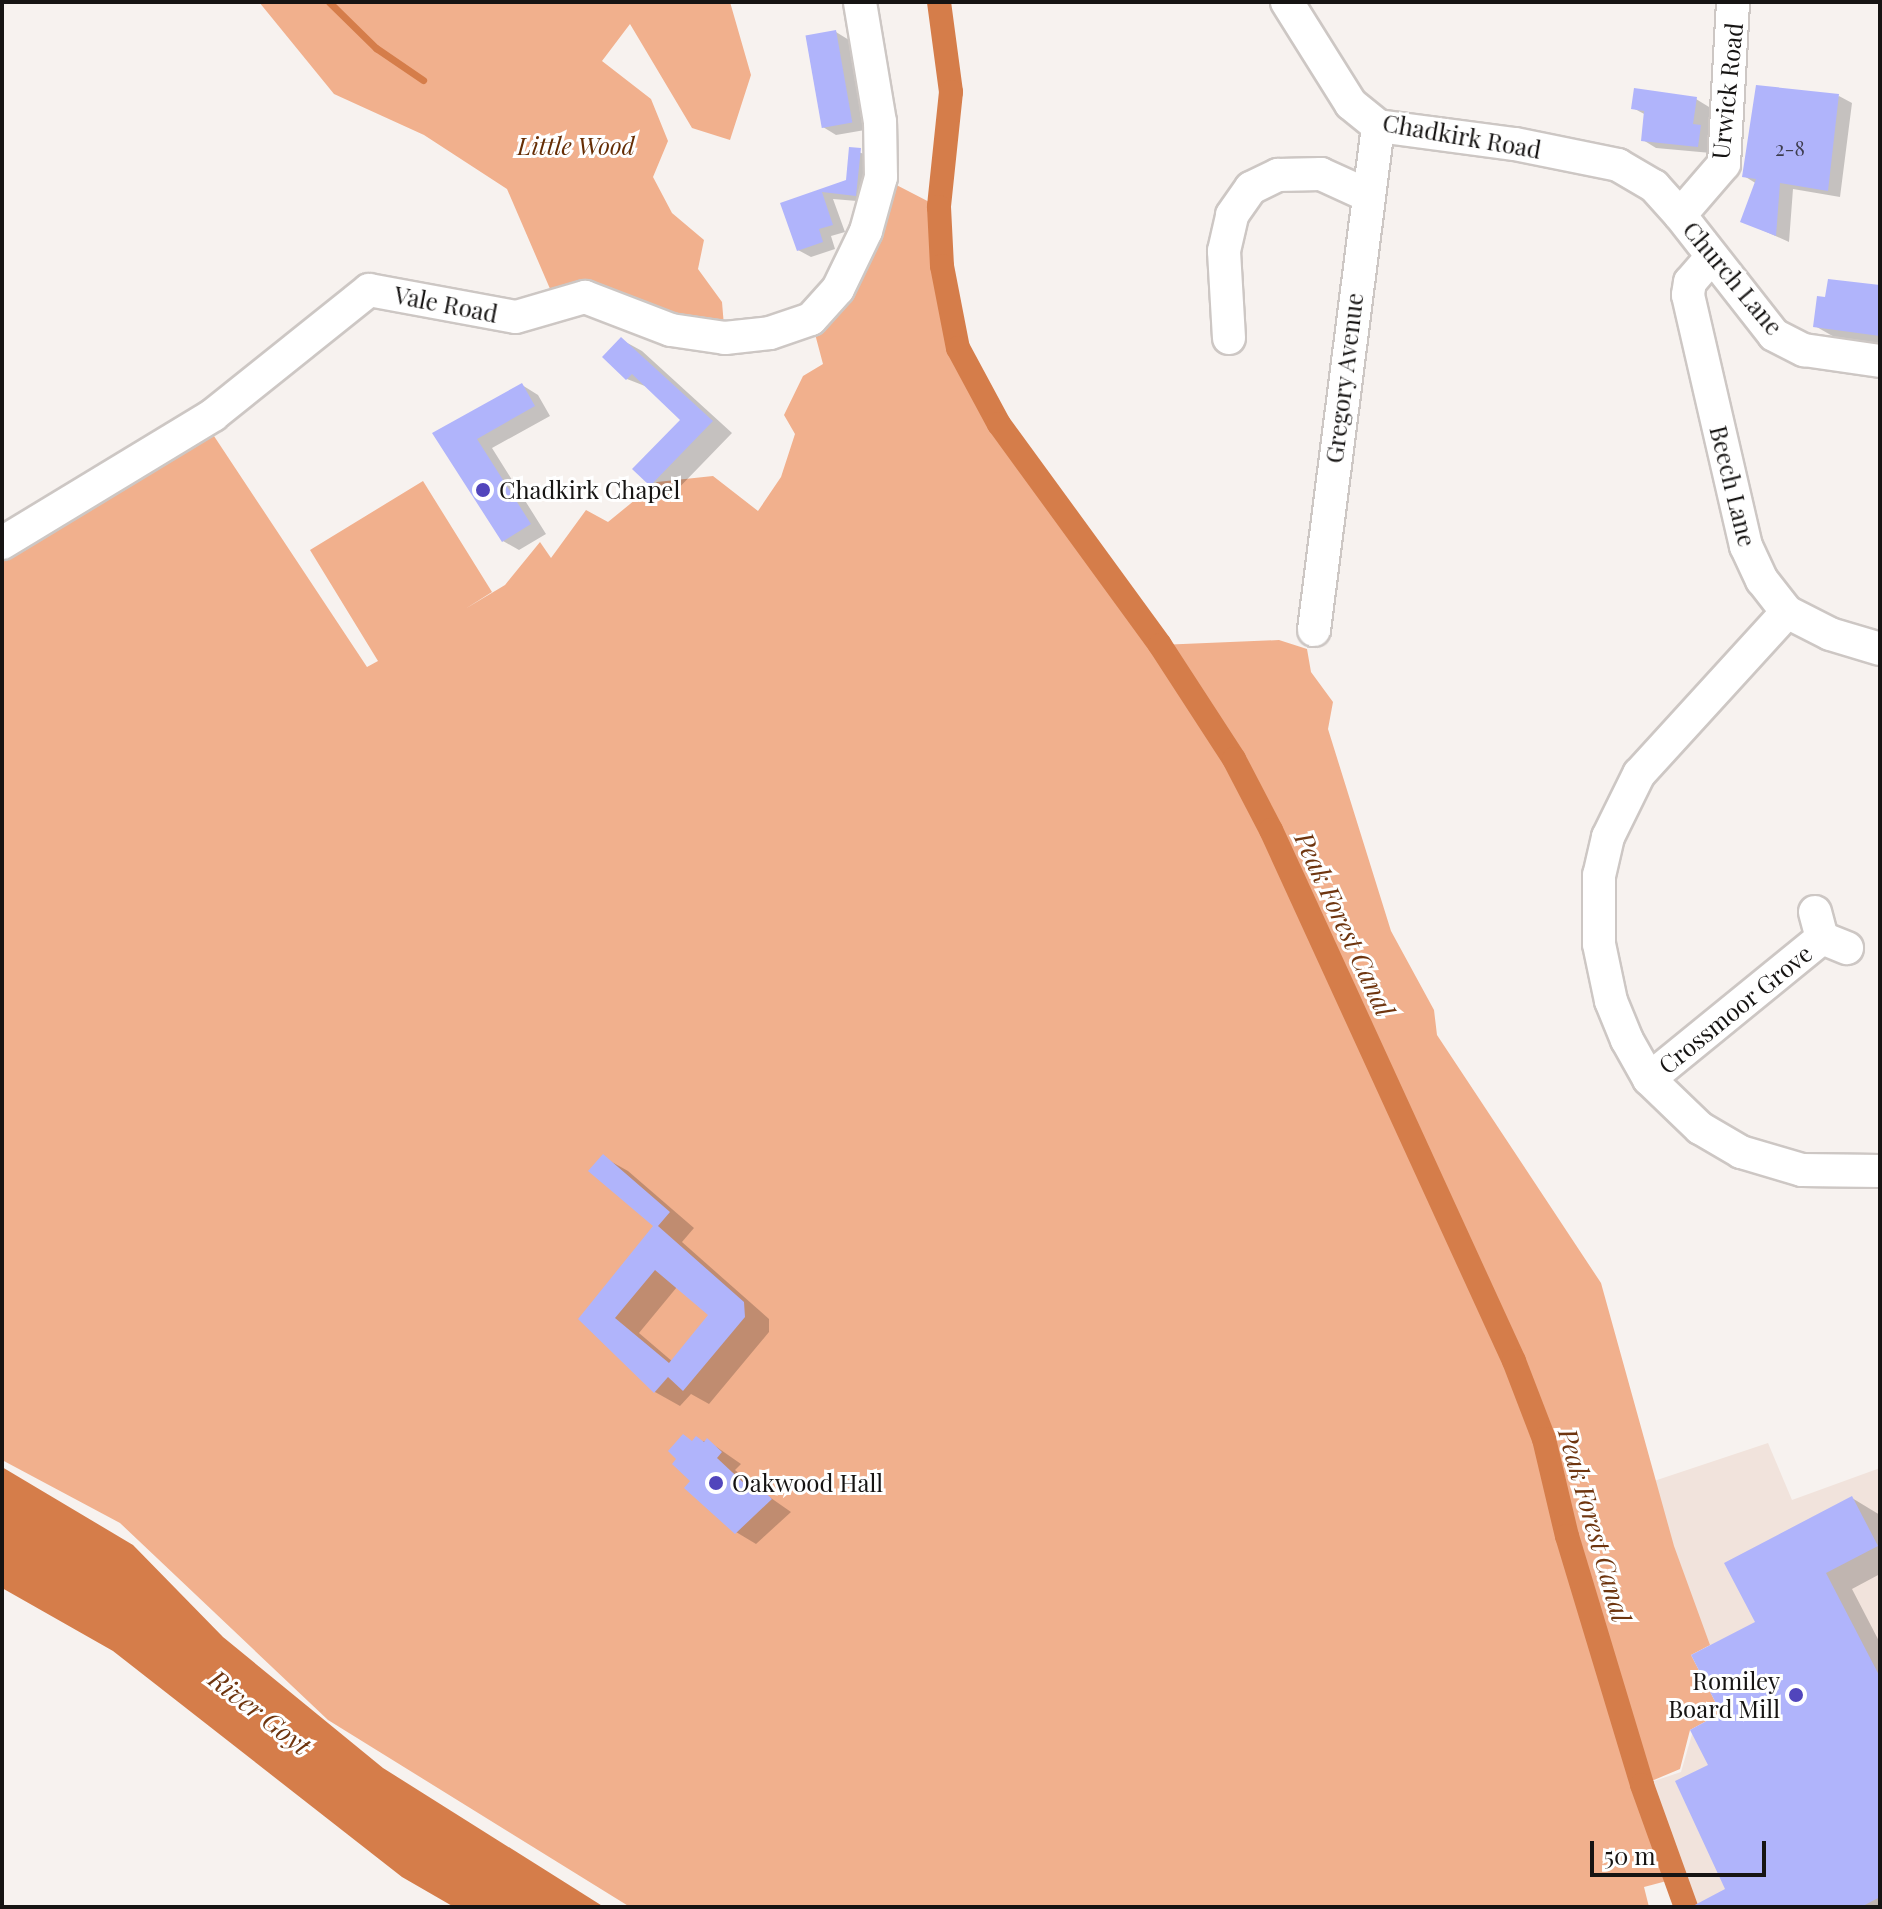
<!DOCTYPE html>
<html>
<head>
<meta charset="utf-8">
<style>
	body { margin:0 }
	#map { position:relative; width:1882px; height:1909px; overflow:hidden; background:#f7f2ef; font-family:"Playfair Display",serif }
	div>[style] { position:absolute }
	.built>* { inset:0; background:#f1e3dc }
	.green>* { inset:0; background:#f1b08d }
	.water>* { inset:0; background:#d57d4a }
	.shadow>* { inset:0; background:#0003 }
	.stream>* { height:7px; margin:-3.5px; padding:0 3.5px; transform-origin:3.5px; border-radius:3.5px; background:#d57d4a }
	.canal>* { height:24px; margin:-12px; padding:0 12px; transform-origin:12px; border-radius:12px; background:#d57d4a }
	.building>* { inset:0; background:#b0b4fb; transform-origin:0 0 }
	.roads { filter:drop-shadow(2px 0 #cdc7c4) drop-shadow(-2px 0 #cdc7c4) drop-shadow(0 2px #cdc7c4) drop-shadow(0 -2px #cdc7c4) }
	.minor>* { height:32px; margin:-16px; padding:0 16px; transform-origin:16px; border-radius:16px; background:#fff }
	.dots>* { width:22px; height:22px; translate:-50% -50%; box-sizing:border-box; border:4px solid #fff; border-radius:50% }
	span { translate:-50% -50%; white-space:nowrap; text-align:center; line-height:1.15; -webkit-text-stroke:6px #fff; paint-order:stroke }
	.number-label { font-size:20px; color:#3c3c4d }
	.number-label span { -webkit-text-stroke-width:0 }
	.street-label { font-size:24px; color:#161413 }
	.park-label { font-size:24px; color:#652d04; font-style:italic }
	.poi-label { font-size:24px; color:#161413 }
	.left { translate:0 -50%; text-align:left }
	.right { translate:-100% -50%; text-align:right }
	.water-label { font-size:26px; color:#6e350f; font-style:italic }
	.frame { position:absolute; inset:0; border:4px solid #161413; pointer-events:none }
	.scale { position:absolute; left:1590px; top:1841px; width:176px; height:36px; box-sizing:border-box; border:4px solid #161413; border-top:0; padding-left:10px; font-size:24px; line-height:28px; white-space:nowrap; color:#161413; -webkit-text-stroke:6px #fff; paint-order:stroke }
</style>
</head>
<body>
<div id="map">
	<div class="built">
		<div style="clip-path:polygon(1768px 1443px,1792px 1500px,1880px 1468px,1880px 1907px,1691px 1907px,1677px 1861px,1642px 1785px,1681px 1772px,1693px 1731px,1727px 1715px,1712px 1655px,1645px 1484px)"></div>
	</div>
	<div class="green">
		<div style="clip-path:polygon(259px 2px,730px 2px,751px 75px,730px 140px,692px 128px,630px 24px,602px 61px,651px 99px,668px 141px,653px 177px,672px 213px,704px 240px,698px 269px,722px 302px,725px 338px,557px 305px,507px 189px,424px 135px,334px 94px)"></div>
		<div style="clip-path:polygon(881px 177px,939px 207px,942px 266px,958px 348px,974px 382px,1053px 503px,1159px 645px,1279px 640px,1307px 649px,1311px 672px,1333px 702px,1328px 729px,1391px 931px,1434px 1010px,1437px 1035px,1601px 1283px,1674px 1546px,1710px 1645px,1691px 1655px,1721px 1713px,1690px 1730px,1680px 1769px,1642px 1785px,1678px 1878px,1644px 1887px,1649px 1907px,630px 1907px,328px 1720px,120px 1523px,2px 1460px,2px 555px,212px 433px,367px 667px,378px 661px,310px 550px,423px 481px,492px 592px,465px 609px,505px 585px,540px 542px,551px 558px,586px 510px,608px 522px,657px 482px,713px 476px,758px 511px,781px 477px,795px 434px,784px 415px,803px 376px,823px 364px,811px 319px)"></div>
	</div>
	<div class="water">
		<div style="clip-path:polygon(2px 1467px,133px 1545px,223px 1637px,383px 1768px,604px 1907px,454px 1907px,402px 1877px,113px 1651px,2px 1588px)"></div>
	</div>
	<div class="shadow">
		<div style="clip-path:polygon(836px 32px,849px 40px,865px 130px,836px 135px,823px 127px)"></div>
		<div style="clip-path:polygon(1839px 96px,1852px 103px,1840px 197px,1793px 189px,1789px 242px,1742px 221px,1757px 184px,1744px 176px)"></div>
		<div style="clip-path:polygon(1696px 99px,1709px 107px,1711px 153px,1656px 148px,1643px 140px,1646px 115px,1633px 108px)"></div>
		<div style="clip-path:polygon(851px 149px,874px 158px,869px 202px,833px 199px,845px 232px,831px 236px,835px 249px,811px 257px,798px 250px,783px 205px,848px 181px)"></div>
		<div style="clip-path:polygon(1880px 287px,1880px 344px,1836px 338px,1815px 326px)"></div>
		<div style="clip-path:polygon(622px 340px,642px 351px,732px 433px,671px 496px,651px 484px,682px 420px,650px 388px,627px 379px)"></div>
		<div style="clip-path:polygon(522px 385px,538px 395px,550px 416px,492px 448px,546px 534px,519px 550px,503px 541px,434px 433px)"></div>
		<div style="clip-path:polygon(evenodd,603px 1157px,628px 1171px,694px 1228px,682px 1242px,769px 1319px,769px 1332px,709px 1404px,691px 1394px,680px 1406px,655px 1392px,580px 1319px,656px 1226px,603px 1157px,677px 1287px,711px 1315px,673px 1362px,639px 1333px,677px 1287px)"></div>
		<div style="clip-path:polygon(708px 1441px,741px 1464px,735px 1470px,751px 1484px,791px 1512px,756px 1544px,736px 1532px,693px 1481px,693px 1442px)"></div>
		<div style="clip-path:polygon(1852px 1498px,1880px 1515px,1880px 1574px,1852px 1589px,1880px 1643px,1880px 1907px,1710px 1907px,1727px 1890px,1710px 1766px,1724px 1714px,1758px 1622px)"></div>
	</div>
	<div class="stream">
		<div style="left:329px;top:2px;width:66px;rotate:44.4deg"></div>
		<div style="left:376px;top:48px;width:57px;rotate:34.2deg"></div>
	</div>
	<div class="canal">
		<div style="left:939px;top:2px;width:91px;rotate:82.4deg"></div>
		<div style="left:951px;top:92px;width:116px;rotate:96deg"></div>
		<div style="left:939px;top:207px;width:59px;rotate:87.1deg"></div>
		<div style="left:942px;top:266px;width:84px;rotate:79deg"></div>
		<div style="left:958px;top:348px;width:86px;rotate:61.7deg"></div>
		<div style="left:999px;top:424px;width:273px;rotate:53.9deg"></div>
		<div style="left:1160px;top:645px;width:136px;rotate:57deg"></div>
		<div style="left:1234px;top:759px;width:80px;rotate:62.5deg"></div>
		<div style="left:1271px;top:830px;width:584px;rotate:65.41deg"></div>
		<div style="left:1514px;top:1361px;width:84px;rotate:69deg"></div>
		<div style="left:1544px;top:1439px;width:100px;rotate:76.7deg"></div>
		<div style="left:1567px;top:1536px;width:260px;rotate:73.2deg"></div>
		<div style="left:1642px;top:1785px;width:130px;rotate:70.2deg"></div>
	</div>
	<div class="building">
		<div style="left:836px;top:30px;width:94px;height:31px;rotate:80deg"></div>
		<div style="clip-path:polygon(1756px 85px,1839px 94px,1828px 191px,1780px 183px,1776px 236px,1740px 222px,1756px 179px,1742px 177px)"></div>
		<div style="clip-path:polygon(1634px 88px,1697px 97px,1693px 124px,1701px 125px,1698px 147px,1641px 141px,1644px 111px,1631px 109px)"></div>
		<div style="clip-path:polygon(849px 147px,861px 148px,856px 196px,822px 192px,833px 225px,819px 229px,823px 242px,797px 251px,780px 203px,846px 180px)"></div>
		<div style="clip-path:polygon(1828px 279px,1880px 285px,1880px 336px,1813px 327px,1817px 296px,1825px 297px)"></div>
		<div style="clip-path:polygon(621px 337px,713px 421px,650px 486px,632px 469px,680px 420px,632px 374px,626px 380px,602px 357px)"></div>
		<div style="clip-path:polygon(522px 383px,535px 406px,477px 439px,531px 524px,502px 542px,432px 433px)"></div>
		<div style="clip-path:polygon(evenodd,603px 1154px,670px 1212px,658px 1226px,744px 1302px,745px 1317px,683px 1391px,668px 1377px,654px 1393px,578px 1319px,653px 1226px,588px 1171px,603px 1154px,655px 1270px,708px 1315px,669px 1363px,615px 1318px,655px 1270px)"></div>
		<div style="clip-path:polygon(683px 1434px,692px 1441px,696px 1436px,704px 1442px,707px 1438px,722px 1452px,717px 1458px,747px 1486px,752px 1480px,772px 1499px,735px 1534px,684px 1488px,690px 1481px,672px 1464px,676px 1459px,668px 1451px)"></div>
		<div style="clip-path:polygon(1852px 1496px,1878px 1546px,1826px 1573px,1880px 1677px,1880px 1897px,1861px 1907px,1691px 1907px,1725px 1889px,1675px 1781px,1708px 1765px,1690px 1730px,1721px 1713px,1691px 1655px,1755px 1622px,1724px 1563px)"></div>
	</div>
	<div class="roads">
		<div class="minor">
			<div style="left:1287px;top:2px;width:120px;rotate:57.9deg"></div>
			<div style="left:1351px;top:104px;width:35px;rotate:39deg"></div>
			<div style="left:1378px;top:126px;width:138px;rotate:7.5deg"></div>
			<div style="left:1515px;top:144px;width:105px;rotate:11.5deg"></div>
			<div style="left:1618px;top:165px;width:42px;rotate:30.3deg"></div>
			<div style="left:1654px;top:186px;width:39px;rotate:48deg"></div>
			<div style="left:1680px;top:215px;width:152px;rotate:51.9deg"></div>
			<div style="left:1774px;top:335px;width:34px;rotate:27deg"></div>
			<div style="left:1804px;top:350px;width:77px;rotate:8.2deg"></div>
			<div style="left:1680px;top:215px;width:67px;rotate:-49.2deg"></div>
			<div style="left:1724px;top:164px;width:162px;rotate:-86.8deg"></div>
			<div style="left:1710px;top:259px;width:30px;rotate:131deg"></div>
			<div style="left:1690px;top:282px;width:13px;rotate:99deg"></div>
			<div style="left:1688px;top:295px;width:258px;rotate:77deg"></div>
			<div style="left:1746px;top:546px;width:38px;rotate:65deg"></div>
			<div style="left:1762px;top:580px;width:41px;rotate:52deg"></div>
			<div style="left:1787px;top:612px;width:48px;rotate:27.1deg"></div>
			<div style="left:1830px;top:634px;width:52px;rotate:16.7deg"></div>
			<div style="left:1229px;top:338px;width:87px;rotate:-93.3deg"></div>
			<div style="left:1224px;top:251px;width:37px;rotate:-77deg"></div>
			<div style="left:1232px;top:215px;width:33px;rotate:-55deg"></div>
			<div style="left:1251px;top:188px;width:30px;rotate:-26deg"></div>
			<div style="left:1278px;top:175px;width:43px;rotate:-1.3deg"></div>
			<div style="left:1321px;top:174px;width:51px;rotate:24.5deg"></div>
			<div style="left:2px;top:543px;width:247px;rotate:-31.2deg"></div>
			<div style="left:213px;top:415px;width:200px;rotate:-38.7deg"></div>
			<div style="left:369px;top:290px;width:149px;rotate:10.4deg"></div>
			<div style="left:516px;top:317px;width:72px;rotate:-16.2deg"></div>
			<div style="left:585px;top:297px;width:92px;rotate:21deg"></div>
			<div style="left:671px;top:330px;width:55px;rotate:8.4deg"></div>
			<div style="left:725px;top:338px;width:45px;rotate:-6.3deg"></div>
			<div style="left:770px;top:333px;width:43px;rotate:-18.9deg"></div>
			<div style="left:811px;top:319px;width:40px;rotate:-48deg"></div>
			<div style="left:838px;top:289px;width:64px;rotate:-64.2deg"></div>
			<div style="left:866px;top:231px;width:56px;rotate:-74.5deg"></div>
			<div style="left:881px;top:177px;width:55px;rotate:-91deg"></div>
			<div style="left:880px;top:122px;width:122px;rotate:-99.5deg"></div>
			<div style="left:1787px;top:612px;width:219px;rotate:132.4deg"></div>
			<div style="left:1639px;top:774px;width:70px;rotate:116.2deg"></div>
			<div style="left:1608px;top:837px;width:39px;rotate:103deg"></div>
			<div style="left:1599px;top:875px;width:69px;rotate:90deg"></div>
			<div style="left:1599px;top:944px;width:58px;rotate:78.1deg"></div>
			<div style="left:1611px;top:1001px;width:42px;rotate:67.7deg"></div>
			<div style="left:1627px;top:1040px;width:45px;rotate:60.6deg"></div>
			<div style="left:1649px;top:1079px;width:71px;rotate:43.9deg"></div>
			<div style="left:1700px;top:1128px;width:48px;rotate:30.3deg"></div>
			<div style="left:1741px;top:1152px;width:64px;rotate:16.4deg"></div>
			<div style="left:1802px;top:1170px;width:78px;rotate:0.7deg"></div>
			<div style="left:1314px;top:630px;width:508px;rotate:-82.76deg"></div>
			<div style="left:1815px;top:912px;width:27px;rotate:75deg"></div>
			<div style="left:1822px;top:938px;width:27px;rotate:22deg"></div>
			<div style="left:1649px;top:1079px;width:223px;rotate:-39.2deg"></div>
		</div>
	</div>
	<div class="dots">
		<div style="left:483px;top:490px;background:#5145bc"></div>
		<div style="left:716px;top:1483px;background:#5145bc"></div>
		<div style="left:1796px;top:1695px;background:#5145bc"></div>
	</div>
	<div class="number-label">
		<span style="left:1790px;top:147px">2-8</span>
	</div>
	<div class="street-label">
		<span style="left:1727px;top:91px;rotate:-84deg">Urwick Road</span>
		<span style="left:1462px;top:136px;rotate:10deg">Chadkirk Road</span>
		<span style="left:1733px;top:278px;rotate:50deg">Church Lane</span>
		<span style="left:446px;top:304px;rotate:11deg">Vale Road</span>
		<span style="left:1344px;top:378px;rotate:-83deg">Gregory Avenue</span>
		<span style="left:1733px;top:486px;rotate:76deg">Beech Lane</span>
		<span style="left:1735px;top:1009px;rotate:-39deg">Crossmoor Grove</span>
	</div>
	<div class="park-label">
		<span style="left:576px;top:146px">Little Wood</span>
	</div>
	<div class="poi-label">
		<span class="left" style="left:499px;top:490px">Chadkirk Chapel</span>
		<span class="left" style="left:732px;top:1483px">Oakwood Hall</span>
		<span class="right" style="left:1780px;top:1695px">Romiley<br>Board Mill</span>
	</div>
	<div class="water-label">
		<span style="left:1345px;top:924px;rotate:65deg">Peak Forest Canal</span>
		<span style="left:1595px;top:1525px;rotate:74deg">Peak Forest Canal</span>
		<span style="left:260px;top:1712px;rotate:38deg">River Goyt</span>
	</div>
	<div class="frame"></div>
	<div class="scale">50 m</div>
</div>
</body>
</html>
